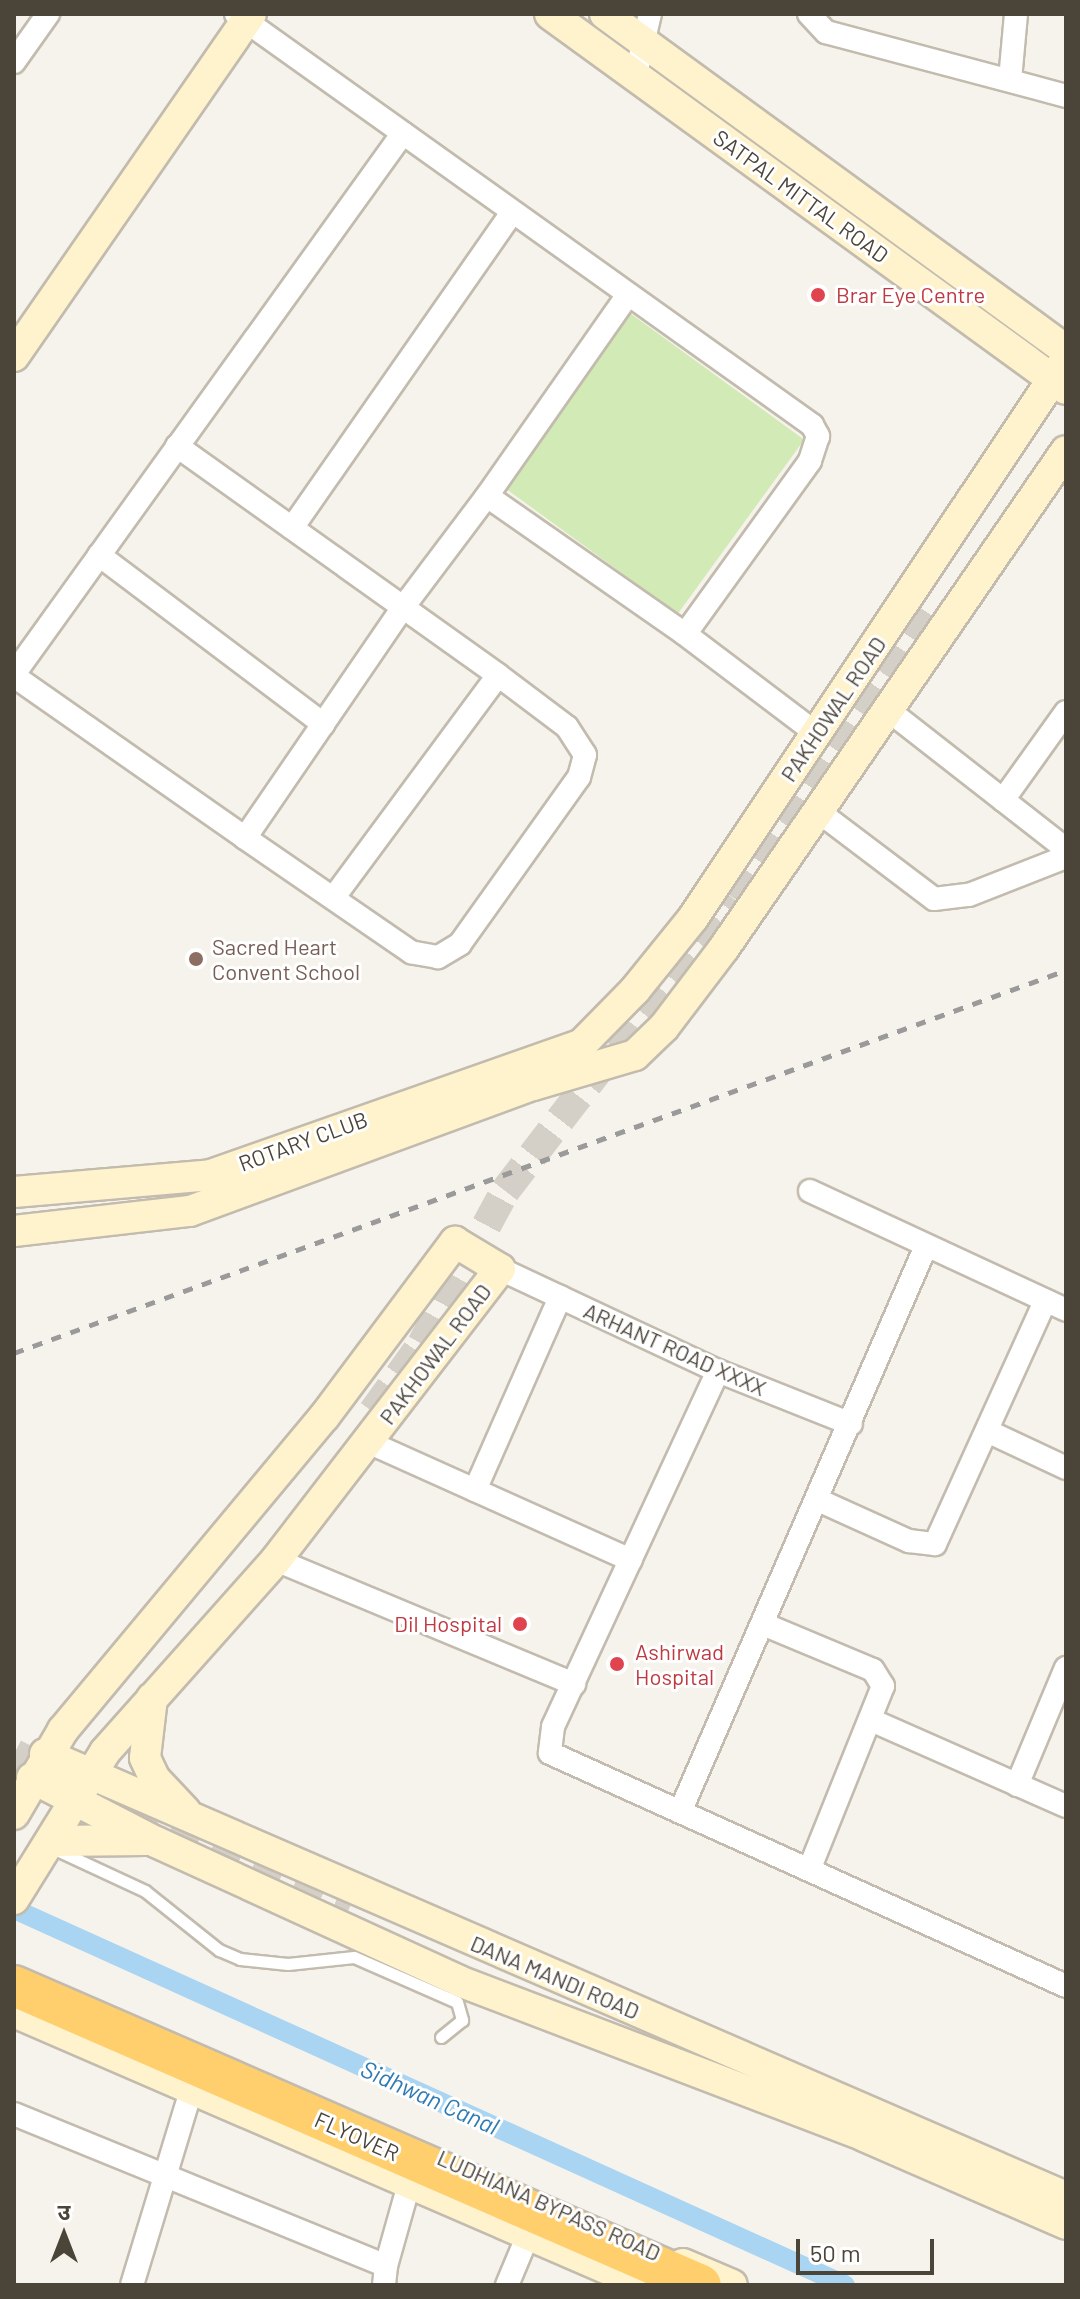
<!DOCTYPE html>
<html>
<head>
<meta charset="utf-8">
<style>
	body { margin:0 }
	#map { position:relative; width:1080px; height:2299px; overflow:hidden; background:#f6f3ec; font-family:Barlow,"Noto Sans Devanagari",sans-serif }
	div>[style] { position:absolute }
	.green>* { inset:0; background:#d2eab5; transform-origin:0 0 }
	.canal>* { height:20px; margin:-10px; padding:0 10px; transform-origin:10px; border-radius:10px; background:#a9d4f2 }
	.secondary-tunnel>* { height:30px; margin-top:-15px; transform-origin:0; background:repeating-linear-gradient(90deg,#d4d0c8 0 30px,transparent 0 45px) }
	.roads { filter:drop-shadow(2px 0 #c2bbae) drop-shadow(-2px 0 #c2bbae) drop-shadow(0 2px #c2bbae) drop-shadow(0 -2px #c2bbae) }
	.lane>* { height:11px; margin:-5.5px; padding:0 5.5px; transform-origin:5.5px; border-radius:5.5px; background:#fff }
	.street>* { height:22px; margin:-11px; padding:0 11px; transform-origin:11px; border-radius:11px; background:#fff }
	.secondary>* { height:30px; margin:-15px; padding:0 15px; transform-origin:15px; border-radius:15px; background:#fff3cd }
	.highway>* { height:40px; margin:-20px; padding:0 20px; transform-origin:20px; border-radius:20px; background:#ffcf6e }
	.rail>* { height:5px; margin-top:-2.5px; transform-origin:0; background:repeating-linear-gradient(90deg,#9a9a9a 0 10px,transparent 0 20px) }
	.dots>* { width:22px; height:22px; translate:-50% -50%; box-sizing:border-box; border:4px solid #fff; border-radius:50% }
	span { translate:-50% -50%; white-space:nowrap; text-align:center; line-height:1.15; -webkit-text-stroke:6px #fff; paint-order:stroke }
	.street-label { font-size:22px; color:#4b4439 }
	.health-label { font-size:22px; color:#be3a42 }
	.left { translate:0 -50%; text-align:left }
	.right { translate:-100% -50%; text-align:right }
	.education-label { font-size:22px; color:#785e54 }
	.water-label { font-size:24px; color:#2e7ab2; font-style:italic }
	.frame { position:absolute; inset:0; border:16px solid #4b4439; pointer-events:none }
	.north { position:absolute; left:24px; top:2195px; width:80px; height:80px; -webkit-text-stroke:6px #fff; paint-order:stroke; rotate:0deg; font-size:22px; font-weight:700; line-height:32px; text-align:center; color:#4b4439 }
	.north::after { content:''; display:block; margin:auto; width:28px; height:36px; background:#4b4439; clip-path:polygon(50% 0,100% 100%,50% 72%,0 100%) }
	.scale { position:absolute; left:796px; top:2239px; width:138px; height:36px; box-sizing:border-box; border:4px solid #4b4439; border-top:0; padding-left:10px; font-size:24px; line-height:28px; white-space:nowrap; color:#4b4439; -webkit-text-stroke:6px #fff; paint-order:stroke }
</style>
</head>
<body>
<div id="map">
	<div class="green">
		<div style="left:627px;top:311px;width:219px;height:215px;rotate:36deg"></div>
	</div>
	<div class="canal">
		<div style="left:14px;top:1909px;width:912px;rotate:24.35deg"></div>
	</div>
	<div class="secondary-tunnel">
		<div style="left:373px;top:1412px;width:84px;rotate:-54.2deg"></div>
		<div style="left:422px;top:1344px;width:174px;rotate:-61.5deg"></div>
		<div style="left:505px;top:1191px;width:371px;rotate:-52.3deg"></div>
		<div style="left:732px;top:897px;width:349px;rotate:-55.9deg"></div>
		<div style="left:14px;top:1754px;width:84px;rotate:26.9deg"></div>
		<div style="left:89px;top:1792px;width:285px;rotate:22.9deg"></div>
	</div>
	<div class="roads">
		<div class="lane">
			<div style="left:59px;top:1851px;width:95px;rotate:24.9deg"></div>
			<div style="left:145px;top:1891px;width:95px;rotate:38.6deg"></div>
			<div style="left:219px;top:1950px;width:23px;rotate:23deg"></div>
			<div style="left:240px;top:1959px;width:48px;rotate:5.9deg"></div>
			<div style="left:288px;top:1964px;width:66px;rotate:-6.1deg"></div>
			<div style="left:354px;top:1957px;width:112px;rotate:23.6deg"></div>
			<div style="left:457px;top:2002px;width:19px;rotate:74deg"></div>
			<div style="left:462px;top:2020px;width:27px;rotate:141deg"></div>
		</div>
		<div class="street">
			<div style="left:236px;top:14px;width:708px;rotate:35.51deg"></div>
			<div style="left:812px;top:425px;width:13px;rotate:61deg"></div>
			<div style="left:818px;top:436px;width:26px;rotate:108deg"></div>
			<div style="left:810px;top:461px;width:213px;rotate:125.8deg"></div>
			<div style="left:685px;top:634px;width:241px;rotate:-145.1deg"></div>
			<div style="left:487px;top:496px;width:244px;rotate:-55deg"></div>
			<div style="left:809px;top:14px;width:25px;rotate:47deg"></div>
			<div style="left:826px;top:32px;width:248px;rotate:14.9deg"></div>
			<div style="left:14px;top:62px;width:59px;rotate:-54.7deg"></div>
			<div style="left:636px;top:74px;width:62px;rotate:-76.9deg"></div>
			<div style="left:1010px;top:80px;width:66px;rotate:-84.8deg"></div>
			<div style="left:177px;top:446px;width:394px;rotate:35.5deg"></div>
			<div style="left:498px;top:675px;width:86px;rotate:37deg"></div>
			<div style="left:567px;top:727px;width:33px;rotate:57deg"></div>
			<div style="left:585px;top:755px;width:23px;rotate:105deg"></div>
			<div style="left:579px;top:777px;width:205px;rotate:125.5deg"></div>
			<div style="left:460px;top:944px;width:26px;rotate:149deg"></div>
			<div style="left:438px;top:957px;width:27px;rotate:-170deg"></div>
			<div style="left:411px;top:952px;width:201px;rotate:-145.5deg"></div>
			<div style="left:292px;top:528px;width:383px;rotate:-55.1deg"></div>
			<div style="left:99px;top:555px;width:281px;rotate:37deg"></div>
			<div style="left:685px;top:634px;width:166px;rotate:37.1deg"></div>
			<div style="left:14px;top:674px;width:666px;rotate:-54.28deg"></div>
			<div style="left:14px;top:676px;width:282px;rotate:35deg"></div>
			<div style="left:245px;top:838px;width:281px;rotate:-55.6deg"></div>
			<div style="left:404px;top:606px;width:138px;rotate:-53deg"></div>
			<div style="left:888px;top:710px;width:226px;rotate:38deg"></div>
			<div style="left:1003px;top:800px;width:108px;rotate:-54.4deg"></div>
			<div style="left:819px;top:812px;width:144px;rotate:37.1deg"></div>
			<div style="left:934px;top:899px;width:35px;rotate:-7deg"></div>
			<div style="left:969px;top:895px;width:104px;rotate:-21.4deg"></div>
			<div style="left:334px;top:897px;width:276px;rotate:-53.5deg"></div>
			<div style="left:810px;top:1191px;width:282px;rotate:24.9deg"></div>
			<div style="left:500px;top:1269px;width:241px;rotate:25.1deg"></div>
			<div style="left:718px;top:1371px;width:143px;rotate:21.7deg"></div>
			<div style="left:718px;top:1371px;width:392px;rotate:114.9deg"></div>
			<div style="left:553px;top:1727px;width:26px;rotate:97deg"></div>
			<div style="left:550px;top:1753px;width:566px;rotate:24.3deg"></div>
			<div style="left:987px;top:1431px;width:87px;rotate:25.1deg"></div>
			<div style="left:368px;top:1442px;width:288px;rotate:24.2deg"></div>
			<div style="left:475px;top:1490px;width:211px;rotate:-66.2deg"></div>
			<div style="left:818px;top:1500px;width:100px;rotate:24.3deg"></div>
			<div style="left:909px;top:1541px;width:26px;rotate:7deg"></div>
			<div style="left:935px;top:1544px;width:267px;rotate:-65.6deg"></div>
			<div style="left:276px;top:1560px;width:323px;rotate:22.6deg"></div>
			<div style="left:763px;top:1624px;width:119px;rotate:22.7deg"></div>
			<div style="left:873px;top:1670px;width:19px;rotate:58deg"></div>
			<div style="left:883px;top:1686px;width:198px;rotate:111.9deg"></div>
			<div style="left:871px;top:1720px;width:213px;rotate:23.8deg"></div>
			<div style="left:1017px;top:1785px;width:127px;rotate:-67.3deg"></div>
			<div style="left:680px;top:1812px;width:617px;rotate:-66.51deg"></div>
			<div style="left:14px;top:2114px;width:402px;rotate:22.2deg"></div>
			<div style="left:386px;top:2266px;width:19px;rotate:96deg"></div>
			<div style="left:386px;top:2266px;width:85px;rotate:-74.3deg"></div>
			<div style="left:132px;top:2285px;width:206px;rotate:-73.1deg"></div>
			<div style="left:507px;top:2285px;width:54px;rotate:-67.2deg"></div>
		</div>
		<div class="secondary">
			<div style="left:550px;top:14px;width:638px;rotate:36.01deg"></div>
			<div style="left:605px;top:14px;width:570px;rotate:36.09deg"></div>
			<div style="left:14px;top:356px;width:416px;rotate:-55.3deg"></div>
			<div style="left:14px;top:1192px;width:198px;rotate:-4.9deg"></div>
			<div style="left:211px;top:1175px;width:393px;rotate:-19.4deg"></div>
			<div style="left:582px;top:1044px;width:76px;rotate:-45.5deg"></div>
			<div style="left:635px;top:990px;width:92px;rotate:-51.1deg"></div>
			<div style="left:693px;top:918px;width:672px;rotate:-56.29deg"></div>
			<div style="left:14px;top:1231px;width:177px;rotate:-6.5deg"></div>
			<div style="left:190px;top:1211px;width:365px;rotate:-20.2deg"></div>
			<div style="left:533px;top:1085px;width:106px;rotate:-16.4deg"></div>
			<div style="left:635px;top:1055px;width:40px;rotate:-44deg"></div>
			<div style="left:664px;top:1027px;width:99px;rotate:-52.8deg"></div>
			<div style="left:724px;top:948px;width:603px;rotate:-55.47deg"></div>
			<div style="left:152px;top:1698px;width:60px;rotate:96.7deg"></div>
			<div style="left:145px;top:1758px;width:23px;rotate:65deg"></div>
			<div style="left:155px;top:1779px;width:44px;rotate:46.8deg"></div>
			<div style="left:45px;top:1754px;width:1113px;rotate:23.46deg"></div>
			<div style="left:32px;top:1778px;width:140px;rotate:27.3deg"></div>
			<div style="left:156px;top:1842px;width:333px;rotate:24.6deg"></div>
			<div style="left:459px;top:1981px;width:434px;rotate:20.9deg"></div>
			<div style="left:864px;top:2136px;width:220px;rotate:23.5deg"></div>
			<div style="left:14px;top:1814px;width:97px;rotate:-59.7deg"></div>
			<div style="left:63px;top:1730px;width:408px;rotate:-50.2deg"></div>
			<div style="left:324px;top:1417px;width:219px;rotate:-53.2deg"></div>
			<div style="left:455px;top:1242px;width:52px;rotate:31deg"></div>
			<div style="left:500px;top:1269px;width:367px;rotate:127.6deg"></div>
			<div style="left:276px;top:1560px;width:257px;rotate:131.7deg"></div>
			<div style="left:105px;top:1752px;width:173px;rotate:121.8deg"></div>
			<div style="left:52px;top:1841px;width:94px;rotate:-0.6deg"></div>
			<div style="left:14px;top:2012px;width:688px;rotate:23.4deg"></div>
			<div style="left:683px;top:2264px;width:53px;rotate:23.2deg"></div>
		</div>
		<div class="highway">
			<div style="left:14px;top:1986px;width:749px;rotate:23.52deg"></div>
		</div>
	</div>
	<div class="rail">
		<div style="left:14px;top:1353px;width:1120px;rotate:-20deg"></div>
	</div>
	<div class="dots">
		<div style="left:818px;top:295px;background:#e0444e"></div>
		<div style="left:196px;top:959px;background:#8d6e63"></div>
		<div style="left:520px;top:1624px;background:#e0444e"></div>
		<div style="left:617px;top:1664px;background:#e0444e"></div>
	</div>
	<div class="street-label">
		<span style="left:801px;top:196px;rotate:36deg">SATPAL MITTAL ROAD</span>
		<span style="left:833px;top:709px;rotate:-56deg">PAKHOWAL ROAD</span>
		<span style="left:303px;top:1141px;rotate:-20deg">ROTARY CLUB</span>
		<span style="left:675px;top:1349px;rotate:24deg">ARHANT ROAD XXXX</span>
		<span style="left:435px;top:1354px;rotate:-53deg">PAKHOWAL ROAD</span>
		<span style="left:555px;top:1977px;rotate:23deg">DANA MANDI ROAD</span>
		<span style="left:357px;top:2136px;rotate:24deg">FLYOVER</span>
		<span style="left:549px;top:2205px;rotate:24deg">LUDHIANA BYPASS ROAD</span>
	</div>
	<div class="health-label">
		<span class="left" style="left:836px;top:295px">Brar Eye Centre</span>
		<span class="right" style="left:502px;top:1624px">Dil Hospital</span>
		<span class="left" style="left:635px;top:1664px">Ashirwad<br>Hospital</span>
	</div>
	<div class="education-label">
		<span class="left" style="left:212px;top:959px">Sacred Heart<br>Convent School</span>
	</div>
	<div class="water-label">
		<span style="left:430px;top:2097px;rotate:24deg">Sidhwan Canal</span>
	</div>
	<div class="frame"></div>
	<div class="north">उ</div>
	<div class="scale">50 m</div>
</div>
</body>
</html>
